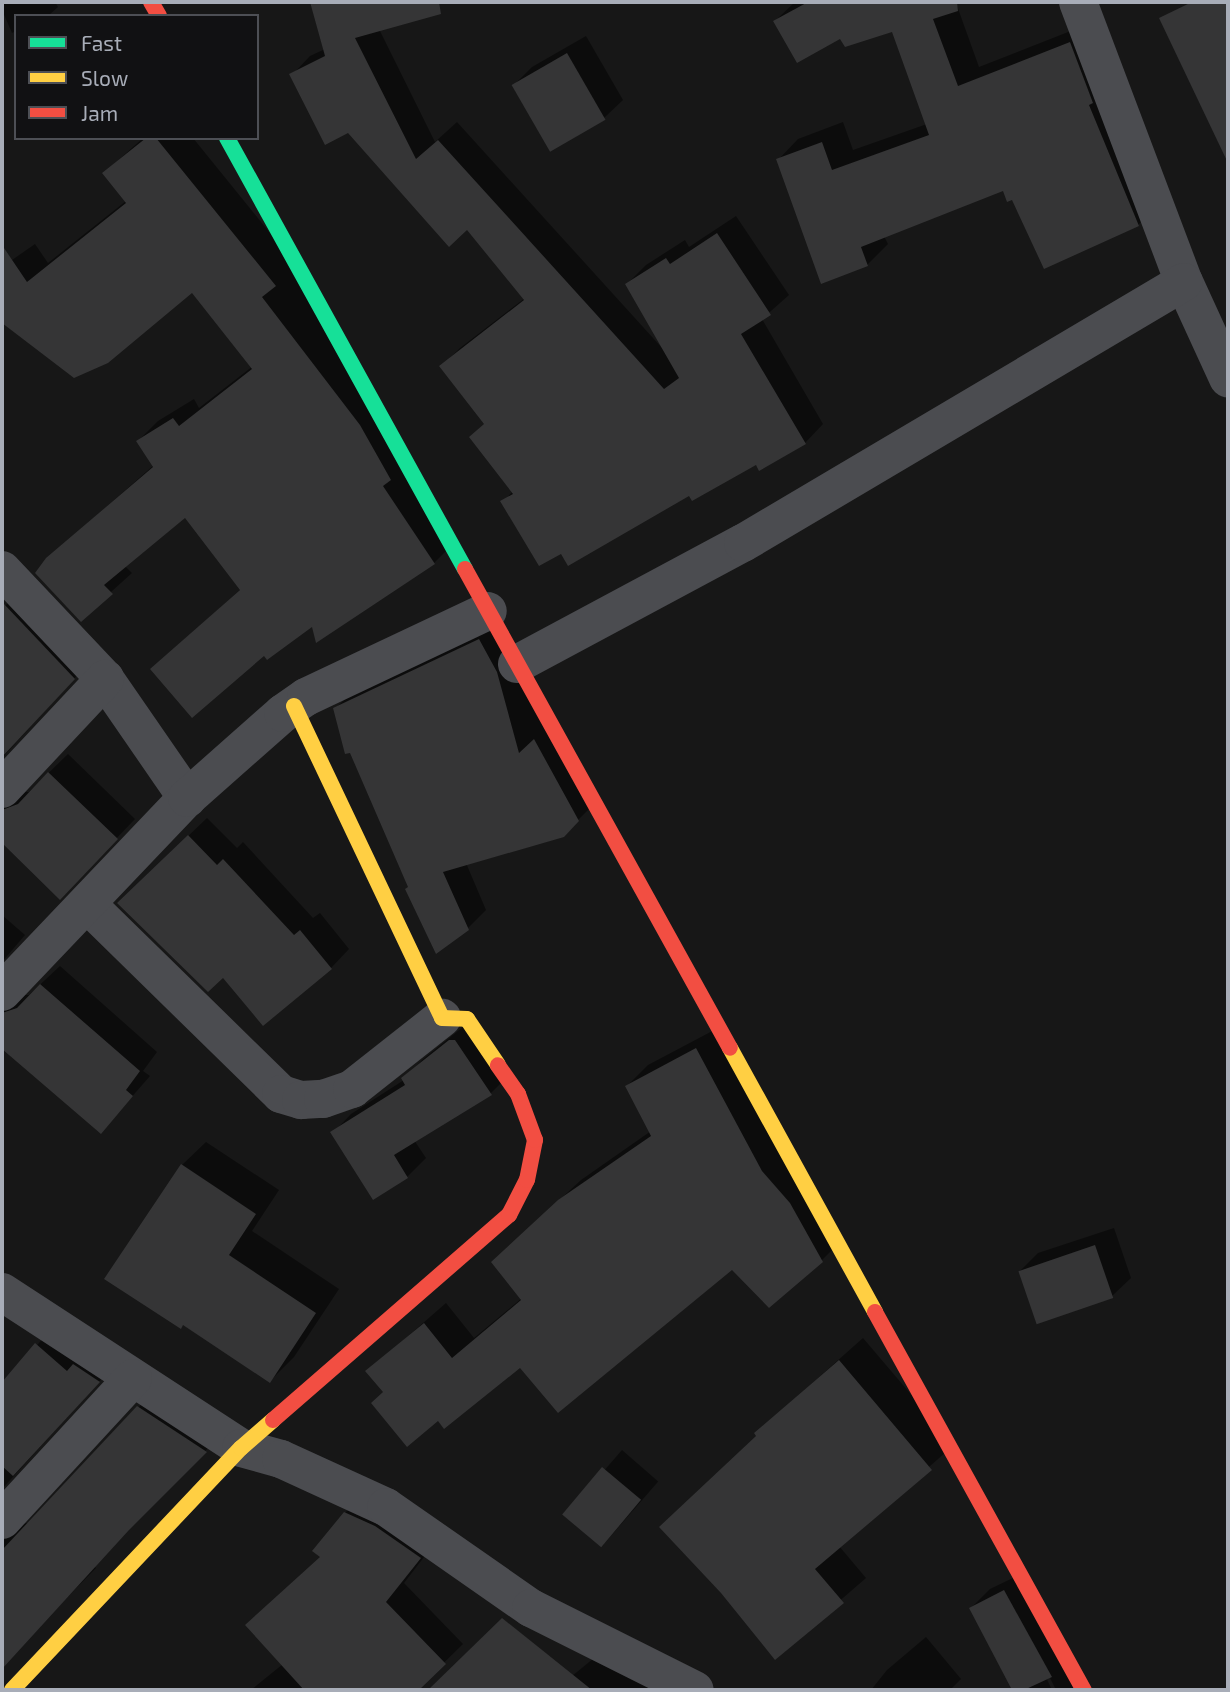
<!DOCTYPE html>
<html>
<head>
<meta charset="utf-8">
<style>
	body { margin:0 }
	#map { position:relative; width:1230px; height:1692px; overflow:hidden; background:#171717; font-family:"Exo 2",sans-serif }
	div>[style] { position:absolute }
	.shadow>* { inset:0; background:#0007; transform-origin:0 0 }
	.building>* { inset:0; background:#353536; transform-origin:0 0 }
	.street>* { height:38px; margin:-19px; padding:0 19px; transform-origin:19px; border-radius:19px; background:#4b4c50 }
	.fast>* { height:16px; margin:-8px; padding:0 8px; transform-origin:8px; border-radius:8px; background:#16e098 }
	.slow>* { height:16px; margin:-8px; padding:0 8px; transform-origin:8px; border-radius:8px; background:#ffcf43 }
	.jam>* { height:16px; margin:-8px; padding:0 8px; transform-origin:8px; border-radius:8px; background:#f24e42 }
	span { translate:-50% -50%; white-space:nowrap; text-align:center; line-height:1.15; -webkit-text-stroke:7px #111113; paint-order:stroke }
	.frame { position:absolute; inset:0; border:4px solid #a8adb8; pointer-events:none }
	.legend { position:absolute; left:14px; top:14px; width:245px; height:126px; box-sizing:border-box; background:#111113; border:2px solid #4d4f55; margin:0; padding:9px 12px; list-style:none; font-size:21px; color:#a8adb8 }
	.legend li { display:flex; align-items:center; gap:14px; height:35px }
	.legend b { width:35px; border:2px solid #4d4f55 }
</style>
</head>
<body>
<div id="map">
	<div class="shadow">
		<div style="clip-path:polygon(2px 2px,55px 2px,58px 7px,48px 16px,16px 16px,16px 31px,12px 33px,2px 10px)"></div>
		<div style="clip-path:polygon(312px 2px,442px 2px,427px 16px,379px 29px,435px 142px,457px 122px,663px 349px,627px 284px,646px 265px,685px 240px,689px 247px,736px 216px,789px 295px,762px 319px,823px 424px,805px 443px,561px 551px,503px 502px,513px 491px,486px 423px,442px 366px,460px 348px,525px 298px,468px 227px,349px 131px,292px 75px,310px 56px,325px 49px)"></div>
		<div style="clip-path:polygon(795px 2px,960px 2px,956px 3px,979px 67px,1091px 23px,1159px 204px,1138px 225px,1045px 266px,1013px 197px,1004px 189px,884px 236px,888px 244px,867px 265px,778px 160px,798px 139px,843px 122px,853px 150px,927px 124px,893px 29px,841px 36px,775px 21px)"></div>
		<div style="clip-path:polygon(586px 36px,623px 100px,604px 118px,550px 149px,513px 86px,532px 67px)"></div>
		<div style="clip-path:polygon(143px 138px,193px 138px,295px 264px,454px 543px,434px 563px,317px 640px,313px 624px,264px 654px,152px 669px,241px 589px,185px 516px,125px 566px,132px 573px,81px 619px,47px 559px,154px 465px,138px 441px,158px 421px,194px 399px,199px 408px,253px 366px,193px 291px,74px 376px,2px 320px,2px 267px,35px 244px,48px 263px,126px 201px,104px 173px)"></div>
		<div style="clip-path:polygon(24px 587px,92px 659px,2px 758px,2px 609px)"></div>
		<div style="clip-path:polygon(498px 622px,597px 801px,563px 835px,466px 863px,486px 910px,468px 928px,410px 886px,335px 709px,354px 690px)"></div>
		<div style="clip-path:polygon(68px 754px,135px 819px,60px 897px,2px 841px,2px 780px,17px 792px,29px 792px)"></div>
		<div style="clip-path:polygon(207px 818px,237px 848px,243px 842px,313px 918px,320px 913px,349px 949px,331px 968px,223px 976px,138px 884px)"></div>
		<div style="clip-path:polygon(2px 915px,25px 935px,2px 962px)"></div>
		<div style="clip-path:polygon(60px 966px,157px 1052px,143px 1071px,150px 1076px,101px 1132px,2px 1036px,2px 983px,17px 995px,29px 995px)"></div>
		<div style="clip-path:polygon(469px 1022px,509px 1075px,491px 1093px,414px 1140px,426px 1158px,407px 1177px,333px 1133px,351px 1114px,404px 1080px,422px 1060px)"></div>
		<div style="clip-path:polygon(718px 1028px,842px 1240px,821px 1261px,732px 1268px,520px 1365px,438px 1419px,384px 1391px,368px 1371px,446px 1303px,474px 1338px,522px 1298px,514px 1242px,581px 1180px,651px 1131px,627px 1086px,648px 1065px)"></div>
		<div style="clip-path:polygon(206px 1142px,279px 1190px,252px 1231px,339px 1289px,294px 1357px,270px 1381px,184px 1324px,182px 1165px)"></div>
		<div style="clip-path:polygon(1114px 1228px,1131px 1278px,1112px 1296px,1020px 1271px,1038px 1253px)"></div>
		<div style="clip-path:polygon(54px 1326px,116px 1363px,2px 1489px,2px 1385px)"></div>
		<div style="clip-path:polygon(863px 1338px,954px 1445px,839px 1546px,866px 1578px,775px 1657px,756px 1433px)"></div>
		<div style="clip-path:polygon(156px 1389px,223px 1433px,145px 1512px,94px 1566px,96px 1568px,2px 1664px,2px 1513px,17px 1524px,29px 1523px)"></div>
		<div style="left:622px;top:1450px;width:48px;height:86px;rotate:41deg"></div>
		<div style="clip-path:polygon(364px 1494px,438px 1539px,404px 1583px,463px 1644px,416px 1690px,251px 1690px,283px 1664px,322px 1556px,345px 1513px)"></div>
		<div style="clip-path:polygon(1023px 1573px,1082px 1690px,1056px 1690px,1046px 1670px,1043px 1671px,1052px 1690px,1014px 1690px,971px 1608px,990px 1589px)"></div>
		<div style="clip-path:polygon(926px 1637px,961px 1679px,950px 1690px,871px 1690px,887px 1670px)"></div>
		<div style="clip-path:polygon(605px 1649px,633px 1658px,652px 1690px,555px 1690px)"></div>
	</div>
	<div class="building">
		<div style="clip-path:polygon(310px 2px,439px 2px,441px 14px,355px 38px,416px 159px,438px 140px,664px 389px,679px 378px,625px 284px,666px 258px,670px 264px,717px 233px,771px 315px,741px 334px,806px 444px,759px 471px,756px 465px,692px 501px,689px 496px,568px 566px,561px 554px,539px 566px,500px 501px,513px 494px,469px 437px,484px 424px,439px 366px,524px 300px,467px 230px,449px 247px,348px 133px,325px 145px,289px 74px,325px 56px)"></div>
		<div style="clip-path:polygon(808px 2px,957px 2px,958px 11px,933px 19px,958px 86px,1070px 42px,1093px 103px,1089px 105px,1139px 226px,1044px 269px,1012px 200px,1007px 202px,1003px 191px,861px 247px,868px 266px,821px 284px,776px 159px,822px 142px,832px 170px,929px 135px,892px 32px,845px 47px,840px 39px,797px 63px,773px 21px)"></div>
		<div style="clip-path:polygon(1192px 2px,1228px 2px,1228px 163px,1159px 18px)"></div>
		<div style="left:567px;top:53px;width:77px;height:64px;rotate:60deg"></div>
		<div style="clip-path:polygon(146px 138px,156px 138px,276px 286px,262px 297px,360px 425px,391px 480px,383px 486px,435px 564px,316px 643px,312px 627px,267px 660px,264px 656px,192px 718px,150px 669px,240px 590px,185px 518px,104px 585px,113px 594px,81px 622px,35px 573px,46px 558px,153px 467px,136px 441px,173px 418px,179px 426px,252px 369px,192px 293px,108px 363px,74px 378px,2px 323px,2px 245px,27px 282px,126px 203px,102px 173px)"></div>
		<div style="clip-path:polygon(4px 604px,75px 679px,2px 757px,2px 607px)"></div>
		<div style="clip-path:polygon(479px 639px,497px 672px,519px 753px,534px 739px,579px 821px,564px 837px,443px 872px,469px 930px,436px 954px,405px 889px,408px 887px,350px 753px,345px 754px,333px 708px)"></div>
		<div style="clip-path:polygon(48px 772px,118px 839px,60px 900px,2px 843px,2px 810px,18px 804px)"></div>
		<div style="clip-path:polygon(188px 835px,217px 865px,223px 859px,294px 935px,300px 930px,332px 969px,263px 1026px,223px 978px,208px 992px,117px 903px)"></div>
		<div style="clip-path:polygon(40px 984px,140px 1071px,126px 1090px,133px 1096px,101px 1134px,2px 1049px,2px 1013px,17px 1008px)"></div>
		<div style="clip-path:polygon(449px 1040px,455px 1040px,492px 1095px,394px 1155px,408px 1178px,373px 1200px,330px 1132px,405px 1085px,401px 1078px)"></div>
		<div style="clip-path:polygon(696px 1048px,762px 1171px,790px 1203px,823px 1262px,769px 1308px,732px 1270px,558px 1413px,520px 1368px,444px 1429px,438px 1421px,407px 1447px,371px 1403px,383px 1392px,365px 1371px,424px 1323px,452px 1358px,521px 1300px,491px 1262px,558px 1200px,651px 1136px,625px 1086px)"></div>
		<div style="clip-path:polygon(181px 1164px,256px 1214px,229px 1255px,316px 1313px,270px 1383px,183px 1325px,181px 1329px,104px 1279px)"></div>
		<div style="left:1095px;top:1245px;width:56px;height:81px;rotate:71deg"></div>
		<div style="clip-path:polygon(35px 1343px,67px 1371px,73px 1364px,100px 1382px,13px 1476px,2px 1466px,2px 1382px)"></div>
		<div style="clip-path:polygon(839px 1360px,932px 1470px,815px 1569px,844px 1603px,775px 1660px,721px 1593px,659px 1527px,756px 1436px,754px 1433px)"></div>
		<div style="clip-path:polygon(137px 1406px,207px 1452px,129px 1530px,2px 1669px,2px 1550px)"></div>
		<div style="left:602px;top:1467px;width:51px;height:62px;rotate:40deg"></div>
		<div style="clip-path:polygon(344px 1512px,375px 1526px,421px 1558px,386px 1602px,446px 1664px,419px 1690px,304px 1690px,245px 1625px,320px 1557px,312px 1551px)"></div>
		<div style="clip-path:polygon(1004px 1590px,1052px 1677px,1024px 1690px,1012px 1690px,969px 1608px)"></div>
		<div style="clip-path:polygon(502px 1618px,592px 1690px,428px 1690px)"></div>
	</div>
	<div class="street">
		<div style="left:1078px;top:2px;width:299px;rotate:69.3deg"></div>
		<div style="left:1184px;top:282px;width:106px;rotate:65.4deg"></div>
		<div style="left:2px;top:570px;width:150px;rotate:46.6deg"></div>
		<div style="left:105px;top:679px;width:145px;rotate:55.4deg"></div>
		<div style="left:517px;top:664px;width:256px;rotate:-28.2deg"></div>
		<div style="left:743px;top:543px;width:512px;rotate:-30.62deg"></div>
		<div style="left:2px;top:789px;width:151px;rotate:-46.9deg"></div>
		<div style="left:88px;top:905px;width:270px;rotate:44.4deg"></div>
		<div style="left:281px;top:1094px;width:21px;rotate:17deg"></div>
		<div style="left:301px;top:1100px;width:22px;rotate:-3deg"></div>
		<div style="left:323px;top:1099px;width:31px;rotate:-19deg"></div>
		<div style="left:352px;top:1089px;width:115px;rotate:-38.3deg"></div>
		<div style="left:2px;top:992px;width:268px;rotate:-46.4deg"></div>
		<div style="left:187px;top:798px;width:128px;rotate:-41.5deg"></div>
		<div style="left:283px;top:713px;width:28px;rotate:-35deg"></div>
		<div style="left:306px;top:697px;width:201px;rotate:-25.3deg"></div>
		<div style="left:2px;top:1292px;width:285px;rotate:33.1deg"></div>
		<div style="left:241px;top:1448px;width:41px;rotate:15.4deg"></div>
		<div style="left:281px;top:1459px;width:115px;rotate:24.6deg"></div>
		<div style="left:386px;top:1507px;width:177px;rotate:34.9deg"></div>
		<div style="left:531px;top:1608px;width:183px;rotate:26.6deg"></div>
		<div style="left:2px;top:1520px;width:193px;rotate:-47.3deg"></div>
	</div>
	<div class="fast">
		<div style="left:227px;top:138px;width:492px;rotate:61.1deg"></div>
	</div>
	<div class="slow">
		<div style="left:294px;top:706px;width:345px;rotate:64.6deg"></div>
		<div style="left:442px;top:1018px;width:25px;rotate:2deg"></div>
		<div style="left:467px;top:1019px;width:55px;rotate:56deg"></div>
		<div style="left:730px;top:1048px;width:301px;rotate:61.2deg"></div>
		<div style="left:12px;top:1690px;width:333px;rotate:-46.6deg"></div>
		<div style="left:241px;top:1448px;width:43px;rotate:-41.2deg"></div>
	</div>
	<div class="jam">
		<div style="left:151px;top:2px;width:16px;rotate:60deg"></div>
		<div style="left:465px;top:569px;width:547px;rotate:61.05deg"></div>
		<div style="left:875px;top:1312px;width:432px;rotate:61.1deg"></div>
		<div style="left:273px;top:1420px;width:313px;rotate:-41deg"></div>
		<div style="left:509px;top:1215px;width:39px;rotate:-63deg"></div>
		<div style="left:527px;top:1180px;width:41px;rotate:-78.7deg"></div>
		<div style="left:535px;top:1140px;width:49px;rotate:-110.3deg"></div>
		<div style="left:518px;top:1094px;width:35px;rotate:-125deg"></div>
	</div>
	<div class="frame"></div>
	<ul class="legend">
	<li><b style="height:9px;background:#16e098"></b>Fast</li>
	<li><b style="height:9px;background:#ffcf43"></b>Slow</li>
	<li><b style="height:9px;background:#f24e42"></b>Jam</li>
	</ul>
</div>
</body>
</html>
